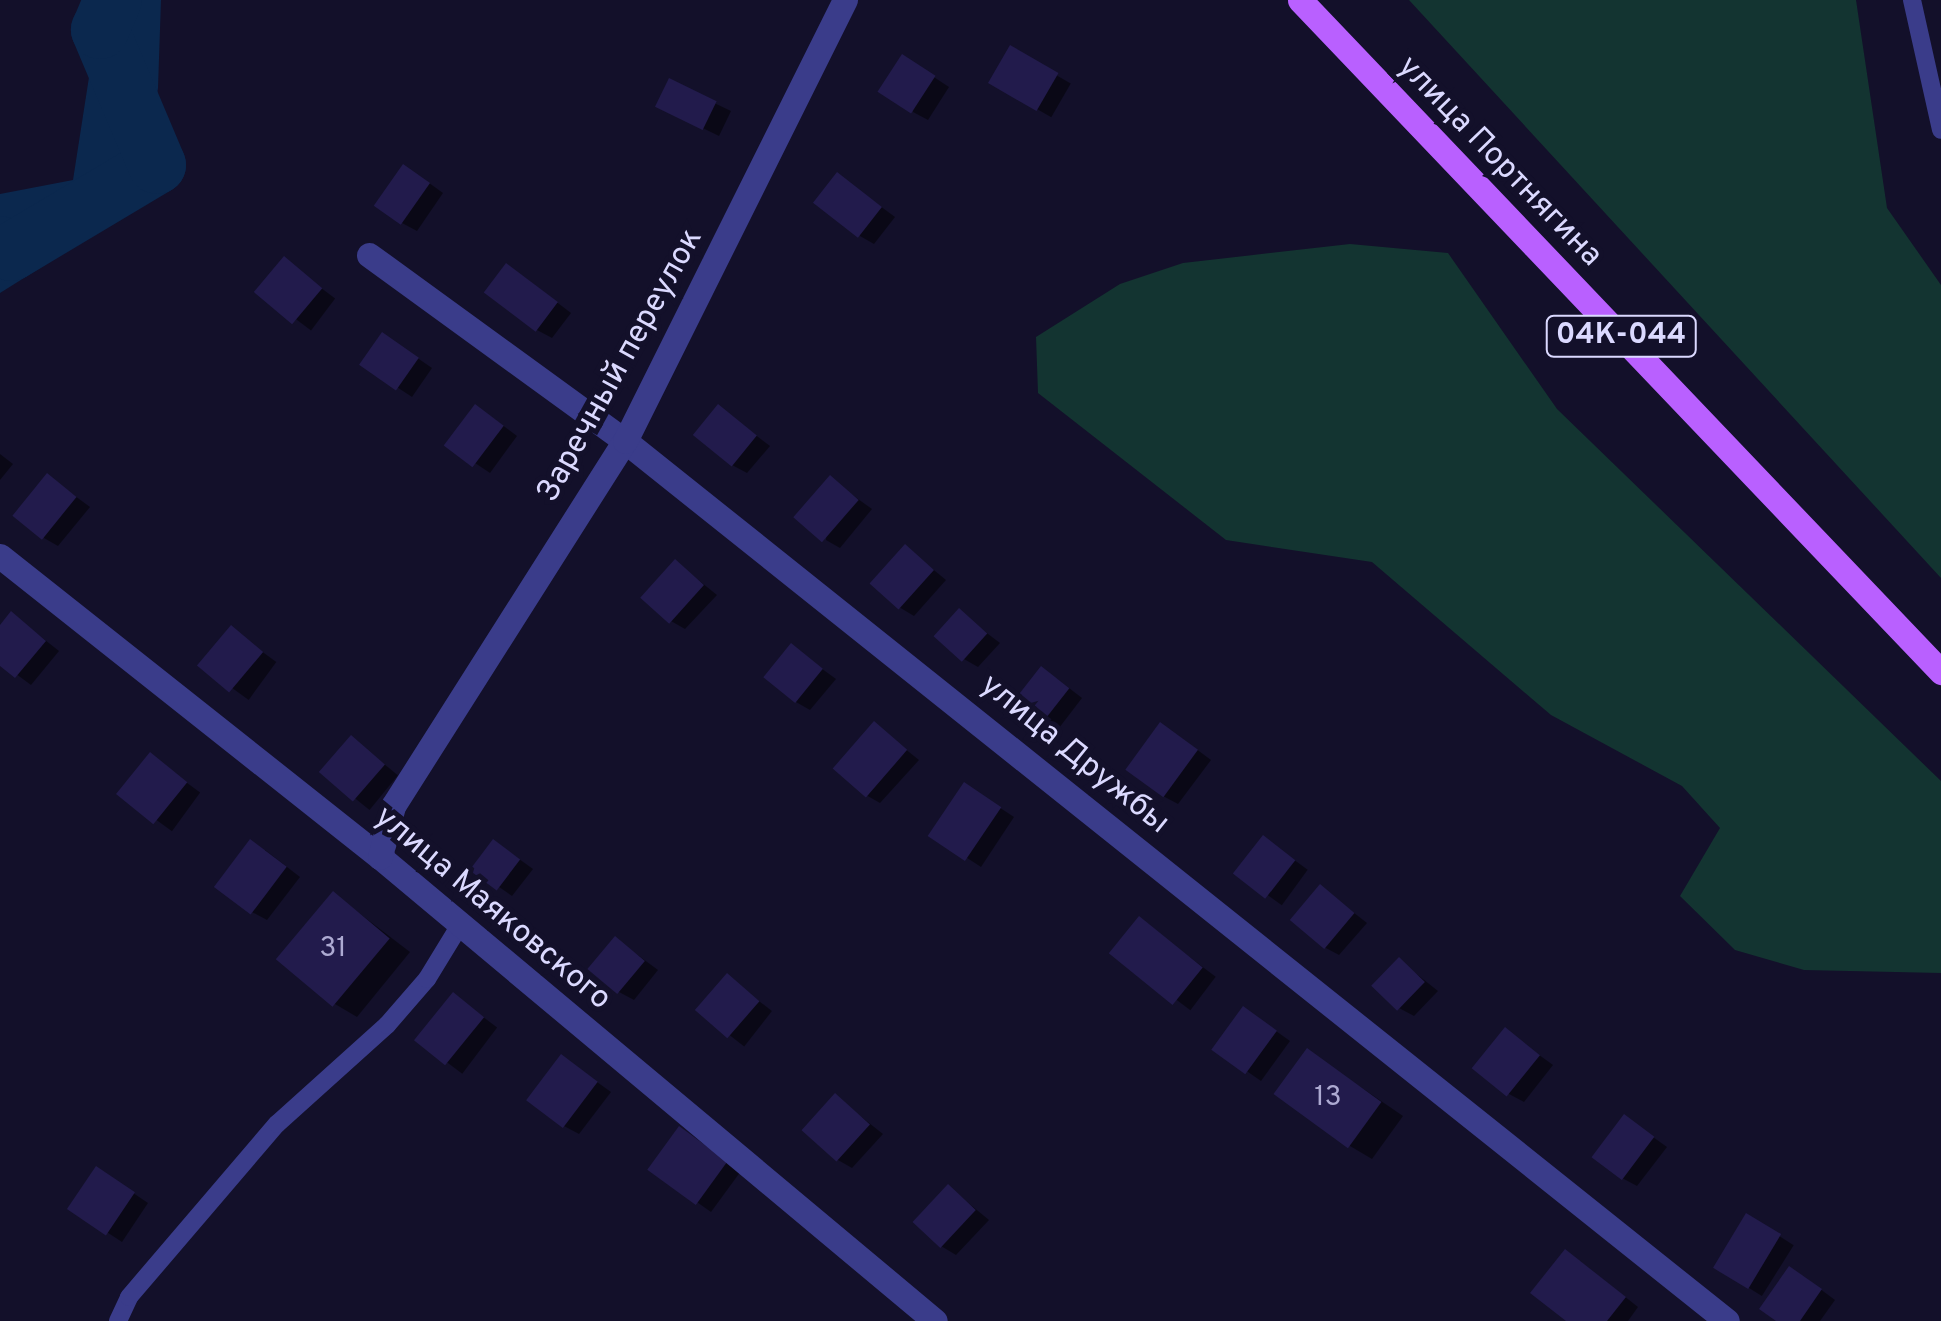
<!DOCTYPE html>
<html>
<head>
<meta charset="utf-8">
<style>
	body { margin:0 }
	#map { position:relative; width:1941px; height:1321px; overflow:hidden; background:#13102a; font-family:Overpass,sans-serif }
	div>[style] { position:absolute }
	.green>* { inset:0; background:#133431 }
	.water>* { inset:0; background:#0b284e }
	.shadow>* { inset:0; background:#0007; transform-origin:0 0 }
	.river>* { height:58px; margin:-29px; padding:0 29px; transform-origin:29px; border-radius:29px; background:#0b284e }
	.building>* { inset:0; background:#221b4c; transform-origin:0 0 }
	.lane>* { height:18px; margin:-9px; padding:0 9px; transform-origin:9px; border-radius:9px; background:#3a3c8a }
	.street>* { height:25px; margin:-12.5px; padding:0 12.5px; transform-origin:12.5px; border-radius:12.5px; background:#3a3c8a }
	.primary>* { height:25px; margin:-12.5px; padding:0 12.5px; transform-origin:12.5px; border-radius:12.5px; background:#b960ff }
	span { translate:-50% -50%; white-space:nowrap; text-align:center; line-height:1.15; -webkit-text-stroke:10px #13102a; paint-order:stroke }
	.number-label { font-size:28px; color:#adaad2 }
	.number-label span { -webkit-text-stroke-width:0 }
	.shield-label span { padding:2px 8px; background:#13102a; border:2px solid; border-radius:8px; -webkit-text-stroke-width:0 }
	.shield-label { font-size:30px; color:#dbd9ff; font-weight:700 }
	.street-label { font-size:32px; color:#dbd9ff }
</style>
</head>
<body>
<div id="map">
	<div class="green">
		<div style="clip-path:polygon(1409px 0,1856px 0,1887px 208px,1941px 285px,1941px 578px)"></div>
		<div style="clip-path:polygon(1350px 244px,1448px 253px,1557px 409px,1941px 781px,1941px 973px,1804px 970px,1735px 950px,1680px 896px,1720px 828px,1682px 786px,1551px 715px,1372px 562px,1226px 540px,1038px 393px,1036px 337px,1120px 284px,1183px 263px)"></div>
	</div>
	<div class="water">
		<div style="clip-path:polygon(101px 0,161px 0,158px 88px,139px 206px,0 293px,0 194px,73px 180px)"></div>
	</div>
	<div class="shadow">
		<div style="left:1011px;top:49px;width:69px;height:39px;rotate:30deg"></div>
		<div style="clip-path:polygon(917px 66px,949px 87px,928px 120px,913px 112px)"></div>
		<div style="clip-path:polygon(670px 82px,731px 111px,719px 136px,674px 114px)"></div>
		<div style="clip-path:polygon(418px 175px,443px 193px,417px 231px,402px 223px)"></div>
		<div style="clip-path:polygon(838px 175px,895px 217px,874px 244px,860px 236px)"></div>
		<div style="left:284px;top:260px;width:64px;height:40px;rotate:37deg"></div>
		<div style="clip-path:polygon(521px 275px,571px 313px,552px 338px,537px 330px)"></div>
		<div style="clip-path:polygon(397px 344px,432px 368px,412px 397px,362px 364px)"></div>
		<div style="clip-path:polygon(719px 407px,770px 446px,747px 473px,732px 465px)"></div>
		<div style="clip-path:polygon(490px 416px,517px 436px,490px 473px,448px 445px)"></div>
		<div style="clip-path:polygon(0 454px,13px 464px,0 480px)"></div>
		<div style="clip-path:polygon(48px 476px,90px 507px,58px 546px,44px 538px)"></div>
		<div style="clip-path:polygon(830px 479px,872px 509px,840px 548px,826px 540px)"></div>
		<div style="clip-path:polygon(906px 547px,946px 580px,914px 616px,899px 607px)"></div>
		<div style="clip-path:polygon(676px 562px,717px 595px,685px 629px,671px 621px)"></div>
		<div style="clip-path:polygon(959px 612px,1000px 643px,978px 667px,964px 659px)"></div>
		<div style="clip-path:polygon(12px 614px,59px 651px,31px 685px,0 662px,0 628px)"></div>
		<div style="left:231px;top:629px;width:56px;height:47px;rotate:36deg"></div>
		<div style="clip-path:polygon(792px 647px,836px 679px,810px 710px,796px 702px)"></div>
		<div style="clip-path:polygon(1056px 678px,1082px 698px,1059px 728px,1018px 700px)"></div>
		<div style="clip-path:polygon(874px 724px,919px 760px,880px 803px,866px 795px)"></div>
		<div style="clip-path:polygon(1176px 734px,1211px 760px,1178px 804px,1163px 796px)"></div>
		<div style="left:352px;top:738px;width:59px;height:45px;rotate:39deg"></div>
		<div style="left:150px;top:756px;width:62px;height:48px;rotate:36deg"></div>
		<div style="clip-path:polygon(979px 794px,1014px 817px,981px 867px,932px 835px)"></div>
		<div style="left:1264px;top:838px;width:54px;height:44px;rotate:36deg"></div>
		<div style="clip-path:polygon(265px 850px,300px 877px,267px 920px,252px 912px)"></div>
		<div style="clip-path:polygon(508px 851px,533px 869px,512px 896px,473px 869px)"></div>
		<div style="clip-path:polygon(1321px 887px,1367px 923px,1339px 955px,1324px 947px)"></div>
		<div style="clip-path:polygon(334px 894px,410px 952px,357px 1017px,335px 1004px)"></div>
		<div style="left:1139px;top:919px;width:96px;height:42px;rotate:37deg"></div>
		<div style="clip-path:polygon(616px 939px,658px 970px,634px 1000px,619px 992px)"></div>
		<div style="clip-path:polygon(1399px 960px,1438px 991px,1414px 1016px,1399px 1008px)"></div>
		<div style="left:727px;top:976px;width:57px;height:45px;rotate:38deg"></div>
		<div style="left:454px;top:995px;width:54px;height:58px;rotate:37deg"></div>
		<div style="clip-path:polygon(1258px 1018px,1290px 1041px,1261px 1081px,1215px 1049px)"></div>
		<div style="clip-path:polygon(1506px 1031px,1553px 1065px,1524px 1102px,1509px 1094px)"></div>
		<div style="clip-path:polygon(1308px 1051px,1403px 1116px,1372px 1159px,1350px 1146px)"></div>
		<div style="clip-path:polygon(562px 1057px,611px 1092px,579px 1134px,564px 1126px)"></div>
		<div style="clip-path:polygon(836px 1097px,883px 1134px,852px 1168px,838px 1160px)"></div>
		<div style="clip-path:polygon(1625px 1117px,1667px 1147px,1637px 1186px,1622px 1178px)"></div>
		<div style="clip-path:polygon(694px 1137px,741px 1171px,711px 1212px,650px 1169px)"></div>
		<div style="clip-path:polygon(111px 1178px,148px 1203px,122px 1242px,70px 1208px)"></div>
		<div style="clip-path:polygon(949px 1187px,989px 1220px,956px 1255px,941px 1246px)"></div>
		<div style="left:1747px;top:1216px;width:55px;height:60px;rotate:32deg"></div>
		<div style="clip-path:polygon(1580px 1261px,1638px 1307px,1628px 1321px,1570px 1321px)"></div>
		<div style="clip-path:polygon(1804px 1277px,1835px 1300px,1820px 1321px,1781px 1321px)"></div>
	</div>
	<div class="river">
		<div style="left:0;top:245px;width:13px;rotate:32deg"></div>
		<div style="left:11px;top:252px;width:170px;rotate:-30.8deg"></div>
		<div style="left:157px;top:165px;width:147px;rotate:-112.9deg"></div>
		<div style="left:100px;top:30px;width:33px;rotate:-67deg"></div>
	</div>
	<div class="building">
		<div style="left:1010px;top:45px;width:56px;height:44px;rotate:30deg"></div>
		<div style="left:902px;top:54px;width:40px;height:45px;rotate:33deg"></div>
		<div style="left:669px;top:78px;width:53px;height:32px;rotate:26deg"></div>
		<div style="left:403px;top:164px;width:33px;height:51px;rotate:35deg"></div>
		<div style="left:837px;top:172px;width:57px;height:39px;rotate:38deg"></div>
		<div style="left:284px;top:256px;width:50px;height:47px;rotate:40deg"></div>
		<div style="left:506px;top:263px;width:65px;height:37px;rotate:37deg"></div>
		<div style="left:382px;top:332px;width:45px;height:40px;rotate:35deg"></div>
		<div style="left:475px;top:404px;width:36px;height:52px;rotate:37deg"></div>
		<div style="left:718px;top:404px;width:50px;height:40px;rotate:39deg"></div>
		<div style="left:47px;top:473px;width:38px;height:55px;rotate:39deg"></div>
		<div style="left:830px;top:475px;width:38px;height:56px;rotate:41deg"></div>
		<div style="left:905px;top:544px;width:39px;height:53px;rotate:42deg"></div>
		<div style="left:675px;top:559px;width:39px;height:52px;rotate:42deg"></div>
		<div style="left:959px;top:608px;width:38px;height:38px;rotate:42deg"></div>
		<div style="clip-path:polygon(11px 611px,46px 641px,15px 678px,0 666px,0 625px)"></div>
		<div style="left:231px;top:625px;width:42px;height:53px;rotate:40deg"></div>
		<div style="left:791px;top:643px;width:41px;height:44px;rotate:39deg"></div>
		<div style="left:1041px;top:666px;width:36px;height:43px;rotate:38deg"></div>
		<div style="left:874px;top:721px;width:44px;height:63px;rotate:41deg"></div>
		<div style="left:1160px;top:722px;width:47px;height:59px;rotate:36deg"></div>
		<div style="left:351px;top:735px;width:45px;height:49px;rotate:41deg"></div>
		<div style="left:150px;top:752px;width:48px;height:54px;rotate:39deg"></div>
		<div style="left:964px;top:782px;width:45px;height:65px;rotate:34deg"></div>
		<div style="left:1263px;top:835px;width:41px;height:49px;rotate:38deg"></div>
		<div style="left:250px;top:839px;width:46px;height:60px;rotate:37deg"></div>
		<div style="left:493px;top:839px;width:34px;height:39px;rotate:37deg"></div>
		<div style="left:1320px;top:884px;width:45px;height:47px;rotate:40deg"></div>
		<div style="left:333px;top:891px;width:74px;height:89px;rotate:40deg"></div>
		<div style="left:1139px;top:916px;width:82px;height:48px;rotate:39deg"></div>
		<div style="left:615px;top:936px;width:39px;height:43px;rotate:40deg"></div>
		<div style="left:1399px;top:957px;width:36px;height:40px;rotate:44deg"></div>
		<div style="left:727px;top:973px;width:43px;height:49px;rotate:41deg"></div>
		<div style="left:453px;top:992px;width:40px;height:62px;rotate:39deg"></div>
		<div style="left:1243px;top:1006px;width:42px;height:54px;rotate:36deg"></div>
		<div style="left:1505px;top:1027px;width:45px;height:53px;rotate:39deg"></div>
		<div style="left:1307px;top:1048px;width:92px;height:57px;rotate:36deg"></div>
		<div style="left:561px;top:1054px;width:46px;height:58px;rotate:37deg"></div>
		<div style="left:835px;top:1093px;width:47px;height:50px;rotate:42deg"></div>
		<div style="left:1624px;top:1114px;width:38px;height:54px;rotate:37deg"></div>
		<div style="left:679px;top:1126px;width:60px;height:54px;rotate:36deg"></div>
		<div style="left:96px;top:1166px;width:47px;height:52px;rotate:34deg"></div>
		<div style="left:948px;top:1184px;width:38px;height:52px;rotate:43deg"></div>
		<div style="left:1746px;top:1213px;width:41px;height:64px;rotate:31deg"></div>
		<div style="clip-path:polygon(1565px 1249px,1626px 1297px,1607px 1321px,1566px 1321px,1530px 1293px)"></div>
		<div style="clip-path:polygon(1789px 1266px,1822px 1289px,1800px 1321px,1776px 1321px,1759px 1309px)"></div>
	</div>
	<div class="lane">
		<div style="left:1912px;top:0;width:133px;rotate:77.4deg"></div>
		<div style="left:118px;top:1321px;width:26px;rotate:-65deg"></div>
		<div style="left:129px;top:1297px;width:228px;rotate:-49.5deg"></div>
		<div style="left:277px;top:1124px;width:148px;rotate:-42deg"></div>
		<div style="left:387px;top:1025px;width:61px;rotate:-49deg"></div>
		<div style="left:427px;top:979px;width:63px;rotate:-58.6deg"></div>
	</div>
	<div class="street">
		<div style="left:369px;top:255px;width:316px;rotate:36deg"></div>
		<div style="left:625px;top:441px;width:1410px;rotate:38.61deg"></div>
		<div style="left:0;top:556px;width:485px;rotate:38.4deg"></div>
		<div style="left:380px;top:857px;width:723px;rotate:39.9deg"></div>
		<div style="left:380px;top:857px;width:53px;rotate:-75.7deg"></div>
		<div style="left:393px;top:806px;width:432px;rotate:-57.6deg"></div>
		<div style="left:625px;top:441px;width:493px;rotate:-63.5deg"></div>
	</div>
	<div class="primary">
		<div style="left:1300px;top:0;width:929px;rotate:46.35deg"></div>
	</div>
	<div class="number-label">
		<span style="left:333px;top:949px">31</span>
		<span style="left:1328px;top:1098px">13</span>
	</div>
	<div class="shield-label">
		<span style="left:1621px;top:336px">04К-044</span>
	</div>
	<div class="street-label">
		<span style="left:1499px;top:162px;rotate:46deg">улица Портнягина</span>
		<span style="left:621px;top:366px;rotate:-61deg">Заречный переулок</span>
		<span style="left:1074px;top:755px;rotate:39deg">улица Дружбы</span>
		<span style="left:492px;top:909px;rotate:40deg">улица Маяковского</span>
	</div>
</div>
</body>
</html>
